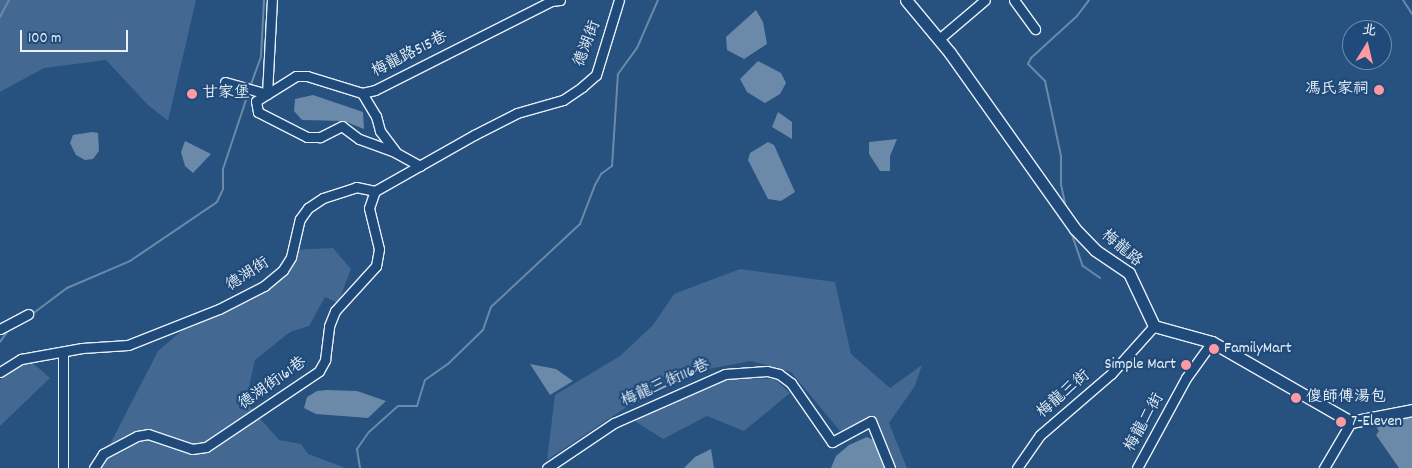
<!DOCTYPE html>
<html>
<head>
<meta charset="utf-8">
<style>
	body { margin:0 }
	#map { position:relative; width:1412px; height:468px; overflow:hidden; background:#27517f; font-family:Dekko,"LXGW WenKai TC",sans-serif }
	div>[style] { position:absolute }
	.green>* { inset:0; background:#436891 }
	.water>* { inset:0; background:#6b8aaa }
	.stream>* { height:2px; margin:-1px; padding:0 1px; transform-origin:1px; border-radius:1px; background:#6b8aaa }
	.roads { filter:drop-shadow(1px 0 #e8f1f8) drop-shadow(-1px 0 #e8f1f8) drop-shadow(0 1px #e8f1f8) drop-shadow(0 -1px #e8f1f8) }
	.minor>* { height:9px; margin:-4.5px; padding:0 4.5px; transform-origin:4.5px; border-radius:4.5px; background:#1f4a7a }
	.tertiary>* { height:11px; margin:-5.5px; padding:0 5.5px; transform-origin:5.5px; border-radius:5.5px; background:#1f4a7a }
	.dots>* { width:14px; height:14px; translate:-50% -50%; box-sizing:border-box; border:2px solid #1f4a7a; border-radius:50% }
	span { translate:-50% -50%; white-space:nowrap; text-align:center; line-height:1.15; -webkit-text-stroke:4.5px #1f4a7a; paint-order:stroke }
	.street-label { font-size:16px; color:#e8f1f8 }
	.poi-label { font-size:16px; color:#e8f1f8 }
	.right { translate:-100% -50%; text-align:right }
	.left { translate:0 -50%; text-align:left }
	.north { position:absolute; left:1342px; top:20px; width:50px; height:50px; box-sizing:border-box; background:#1f4a7a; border:1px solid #6f8dac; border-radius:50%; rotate:9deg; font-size:14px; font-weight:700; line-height:20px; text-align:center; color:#e8f1f8 }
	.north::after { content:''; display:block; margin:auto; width:18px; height:22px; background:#ff9aa2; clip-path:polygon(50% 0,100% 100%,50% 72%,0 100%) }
	.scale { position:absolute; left:20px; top:30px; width:108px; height:22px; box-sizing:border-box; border:2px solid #e8f1f8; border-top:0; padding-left:6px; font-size:15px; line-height:18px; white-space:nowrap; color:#e8f1f8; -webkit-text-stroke:4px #1f4a7a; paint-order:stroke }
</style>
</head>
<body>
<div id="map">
	<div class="green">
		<div style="clip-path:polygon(0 0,196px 0,168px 121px,147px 104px,106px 60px,44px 68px,0 92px)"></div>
		<div style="clip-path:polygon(333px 248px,351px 269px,338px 303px,325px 297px,309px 326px,290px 332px,255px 360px,248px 391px,251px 408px,279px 440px,301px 444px,308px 454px,346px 468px,93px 468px,106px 452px,158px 351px,186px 327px,267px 284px,291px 250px)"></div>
		<div style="clip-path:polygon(740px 269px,835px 282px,851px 354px,890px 388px,922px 365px,915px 386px,889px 423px,907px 468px,896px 468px,876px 424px,840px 431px,791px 372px,751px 361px,708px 369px,625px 408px,547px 460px,555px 395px,620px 356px,653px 325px,674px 294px)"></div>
		<div style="clip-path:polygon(26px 357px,50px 378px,0 426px,0 380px)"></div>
		<div style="clip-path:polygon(728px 378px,775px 379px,790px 393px,744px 431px,707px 416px,663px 439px,633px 420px)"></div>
	</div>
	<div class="water">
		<div style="clip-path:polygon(756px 10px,763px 22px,767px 44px,744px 59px,727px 50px,726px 37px)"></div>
		<div style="clip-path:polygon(758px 61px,781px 73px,786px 83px,780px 94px,765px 103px,747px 92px,740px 79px)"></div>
		<div style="clip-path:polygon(313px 95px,363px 112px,364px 129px,344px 121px,302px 120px,294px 111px,295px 99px)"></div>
		<div style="clip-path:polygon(778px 112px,792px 122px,792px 139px,772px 127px)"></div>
		<div style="clip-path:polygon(92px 132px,98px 133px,99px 151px,93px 159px,85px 160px,76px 155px,70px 143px,73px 135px)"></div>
		<div style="clip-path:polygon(897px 139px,890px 156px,890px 171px,880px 171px,869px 154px,869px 142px)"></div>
		<div style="clip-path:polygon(185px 141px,211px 154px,193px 173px,185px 166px,181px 152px)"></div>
		<div style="clip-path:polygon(768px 142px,774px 145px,795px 192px,781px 201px,768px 199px,748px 160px,750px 153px)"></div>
		<div style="clip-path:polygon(530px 364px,556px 369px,573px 381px,550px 395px)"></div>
		<div style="clip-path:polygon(327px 390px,357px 391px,386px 401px,368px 418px,316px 414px,304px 408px,307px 397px,317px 391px)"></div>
		<div style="clip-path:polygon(1412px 416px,1412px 468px,1399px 468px,1376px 435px,1379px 431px,1374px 423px,1384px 419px)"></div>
		<div style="clip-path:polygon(867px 437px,873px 440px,885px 468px,831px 468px,836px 456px,849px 445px)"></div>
		<div style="clip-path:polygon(711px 449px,714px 468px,684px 468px,695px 457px)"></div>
	</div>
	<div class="stream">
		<div style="left:1403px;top:0;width:17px;rotate:57deg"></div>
		<div style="left:0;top:17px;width:19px;rotate:-62deg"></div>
		<div style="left:250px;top:87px;width:33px;rotate:-70deg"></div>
		<div style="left:261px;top:56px;width:56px;rotate:-86.9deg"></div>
		<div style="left:1066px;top:208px;width:25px;rotate:-102deg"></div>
		<div style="left:1061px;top:184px;width:28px;rotate:-90deg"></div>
		<div style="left:1061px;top:156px;width:77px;rotate:-102deg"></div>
		<div style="left:1045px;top:81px;width:24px;rotate:-135deg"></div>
		<div style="left:1028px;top:64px;width:7px;rotate:-63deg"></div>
		<div style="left:1031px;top:58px;width:62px;rotate:-42.4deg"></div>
		<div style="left:1077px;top:16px;width:20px;rotate:-53deg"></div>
		<div style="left:1071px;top:232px;width:36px;rotate:71deg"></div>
		<div style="left:1083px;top:266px;width:21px;rotate:35deg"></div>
		<div style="left:31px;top:315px;width:45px;rotate:-36.9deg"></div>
		<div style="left:67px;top:288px;width:69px;rotate:-23.2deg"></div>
		<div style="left:130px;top:261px;width:105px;rotate:-34.1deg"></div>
		<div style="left:217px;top:202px;width:14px;rotate:-65deg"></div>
		<div style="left:223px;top:189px;width:20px;rotate:-90deg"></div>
		<div style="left:223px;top:169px;width:82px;rotate:-71.6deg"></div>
		<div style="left:0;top:342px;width:17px;rotate:-54deg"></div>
		<div style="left:360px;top:468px;width:19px;rotate:-99deg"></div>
		<div style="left:357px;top:449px;width:21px;rotate:-55deg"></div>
		<div style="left:369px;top:432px;width:39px;rotate:-42deg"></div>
		<div style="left:398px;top:406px;width:19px"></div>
		<div style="left:417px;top:406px;width:27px;rotate:-73deg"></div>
		<div style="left:425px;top:380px;width:28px;rotate:-35deg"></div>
		<div style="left:448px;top:364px;width:49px;rotate:-44.2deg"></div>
		<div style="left:483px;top:330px;width:24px;rotate:-71deg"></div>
		<div style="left:491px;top:307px;width:122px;rotate:-43deg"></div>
		<div style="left:580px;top:224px;width:42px;rotate:-69deg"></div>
		<div style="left:595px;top:185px;width:13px;rotate:-61deg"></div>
		<div style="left:601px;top:174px;width:14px;rotate:-36deg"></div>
		<div style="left:612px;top:166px;width:92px;rotate:-86.3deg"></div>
		<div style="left:618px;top:74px;width:32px;rotate:-54deg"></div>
		<div style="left:637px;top:48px;width:52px;rotate:-66.4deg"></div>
	</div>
	<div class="roads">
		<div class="minor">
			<div style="left:1014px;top:0;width:36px;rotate:54deg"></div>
			<div style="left:939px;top:39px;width:60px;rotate:-40.3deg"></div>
			<div style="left:225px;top:82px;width:44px;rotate:15.9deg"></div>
			<div style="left:267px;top:94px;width:94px;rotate:-87deg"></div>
			<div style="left:362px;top:93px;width:27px;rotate:59deg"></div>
			<div style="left:376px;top:116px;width:16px;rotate:75deg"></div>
			<div style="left:380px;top:131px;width:25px;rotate:53deg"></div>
			<div style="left:420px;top:166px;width:29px;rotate:-151deg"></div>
			<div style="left:395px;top:152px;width:38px;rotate:-160deg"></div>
			<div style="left:359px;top:139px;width:21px;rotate:-143deg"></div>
			<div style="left:342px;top:126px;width:25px;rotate:153deg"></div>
			<div style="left:320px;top:137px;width:13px;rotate:180deg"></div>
			<div style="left:307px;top:137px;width:55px;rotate:-153deg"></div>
			<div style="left:258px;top:112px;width:11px;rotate:-100deg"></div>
			<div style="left:256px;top:101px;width:47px;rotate:-32deg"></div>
			<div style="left:296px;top:76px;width:11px"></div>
			<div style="left:307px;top:76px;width:58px;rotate:17.2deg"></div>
			<div style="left:362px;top:93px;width:13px;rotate:-13deg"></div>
			<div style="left:375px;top:90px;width:197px;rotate:-26.8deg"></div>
			<div style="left:551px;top:1px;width:9px;rotate:-6deg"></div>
			<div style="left:0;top:329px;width:32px;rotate:-28deg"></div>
			<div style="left:63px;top:352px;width:116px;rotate:90deg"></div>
			<div style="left:0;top:372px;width:25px;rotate:-32deg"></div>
			<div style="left:21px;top:359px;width:62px;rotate:-10.2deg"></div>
			<div style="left:82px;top:348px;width:46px;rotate:-3.7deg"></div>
			<div style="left:128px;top:345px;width:98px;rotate:-21.6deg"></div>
			<div style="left:219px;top:309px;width:51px;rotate:-27.1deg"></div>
			<div style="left:264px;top:286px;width:25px;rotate:-40deg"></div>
			<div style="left:283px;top:270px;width:15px;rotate:-58deg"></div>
			<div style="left:291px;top:257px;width:39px;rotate:-77deg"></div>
			<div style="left:300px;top:219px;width:14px;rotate:-54deg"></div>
			<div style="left:308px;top:208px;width:18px;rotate:-34deg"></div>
			<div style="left:323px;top:198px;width:35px;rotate:-18deg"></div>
			<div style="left:356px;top:187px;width:19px;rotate:12deg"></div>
			<div style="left:375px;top:191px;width:114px;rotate:-29.5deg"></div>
			<div style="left:474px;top:135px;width:48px;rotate:-27.1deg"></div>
			<div style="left:517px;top:113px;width:48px;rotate:-15.8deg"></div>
			<div style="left:563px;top:100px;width:23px;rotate:-34deg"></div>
			<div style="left:582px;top:87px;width:18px;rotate:-41deg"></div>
			<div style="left:596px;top:75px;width:78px;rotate:-73deg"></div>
			<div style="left:94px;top:468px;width:17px;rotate:-57deg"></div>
			<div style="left:103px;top:454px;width:38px;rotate:-28deg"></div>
			<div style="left:137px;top:436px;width:11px;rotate:-10deg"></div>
			<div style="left:148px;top:434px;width:46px;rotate:18.8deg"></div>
			<div style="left:192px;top:449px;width:14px;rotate:-8deg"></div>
			<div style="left:206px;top:447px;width:136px;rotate:-33.9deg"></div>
			<div style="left:319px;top:371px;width:13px;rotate:-61deg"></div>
			<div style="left:325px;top:360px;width:34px;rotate:-83deg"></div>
			<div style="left:329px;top:326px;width:16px;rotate:-68deg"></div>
			<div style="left:335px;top:311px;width:61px;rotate:-47.7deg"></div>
			<div style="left:376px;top:266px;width:17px;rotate:-80deg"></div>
			<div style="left:379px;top:249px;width:42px;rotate:-103.7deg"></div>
			<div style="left:369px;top:208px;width:18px;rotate:-71deg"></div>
			<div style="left:547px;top:468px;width:81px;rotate:-33.9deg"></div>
			<div style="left:614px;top:423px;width:121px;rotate:-23.8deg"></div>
			<div style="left:725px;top:374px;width:42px;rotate:-4.1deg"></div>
			<div style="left:767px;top:371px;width:12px;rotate:14deg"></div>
			<div style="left:779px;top:374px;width:15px;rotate:37deg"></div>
			<div style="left:791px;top:383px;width:72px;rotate:55.2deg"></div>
			<div style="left:832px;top:442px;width:44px;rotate:-28.3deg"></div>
			<div style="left:871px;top:421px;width:51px;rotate:68deg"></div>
			<div style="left:1017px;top:468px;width:40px;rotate:-55.1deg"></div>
			<div style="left:1040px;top:435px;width:94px;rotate:-40.7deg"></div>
			<div style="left:1111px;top:374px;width:64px;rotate:-48.1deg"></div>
			<div style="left:1137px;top:468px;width:102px;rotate:-61.4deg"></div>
			<div style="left:1186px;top:378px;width:44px;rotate:-54.2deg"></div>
			<div style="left:1324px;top:468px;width:53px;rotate:-59.6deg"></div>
		</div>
		<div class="tertiary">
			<div style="left:906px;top:0;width:69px;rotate:50.3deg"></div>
			<div style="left:950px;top:53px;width:216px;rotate:54.6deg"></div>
			<div style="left:1075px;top:229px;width:29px;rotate:46deg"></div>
			<div style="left:1095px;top:250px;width:41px;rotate:34.1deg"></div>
			<div style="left:1129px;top:273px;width:59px;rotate:64.7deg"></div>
			<div style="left:1154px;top:326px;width:60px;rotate:15.4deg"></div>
			<div style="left:1212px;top:342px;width:160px;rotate:29.9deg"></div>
			<div style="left:1351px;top:422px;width:62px;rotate:-11.1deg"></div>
		</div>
	</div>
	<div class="dots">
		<div style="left:1379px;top:90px;background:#ff9aa2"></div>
		<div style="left:192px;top:94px;background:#ff9aa2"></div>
		<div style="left:1214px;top:349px;background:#ff9aa2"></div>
		<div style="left:1186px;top:365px;background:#ff9aa2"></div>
		<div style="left:1296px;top:398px;background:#ff9aa2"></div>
		<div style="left:1341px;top:422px;background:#ff9aa2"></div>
	</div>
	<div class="street-label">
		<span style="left:588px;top:44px;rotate:-69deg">德湖街</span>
		<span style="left:410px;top:55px;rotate:-27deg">梅龍路515巷</span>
		<span style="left:1121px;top:249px;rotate:40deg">梅龍路</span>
		<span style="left:248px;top:275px;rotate:-33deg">德湖街</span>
		<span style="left:273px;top:384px;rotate:-35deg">德湖街161巷</span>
		<span style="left:666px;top:384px;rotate:-24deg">梅龍三街116巷</span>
		<span style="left:1064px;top:395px;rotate:-41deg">梅龍三街</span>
		<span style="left:1145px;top:423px;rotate:-61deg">梅龍二街</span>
	</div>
	<div class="poi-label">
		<span class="right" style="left:1369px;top:90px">馮氏家祠</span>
		<span class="left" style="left:202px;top:94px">甘家堡</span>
		<span class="left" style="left:1224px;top:349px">FamilyMart</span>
		<span class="right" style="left:1176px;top:365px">Simple Mart</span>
		<span class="left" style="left:1306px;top:398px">傻師傅湯包</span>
		<span class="left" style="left:1351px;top:422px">7-Eleven</span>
	</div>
	<div class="north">北</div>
	<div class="scale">100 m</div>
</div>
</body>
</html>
